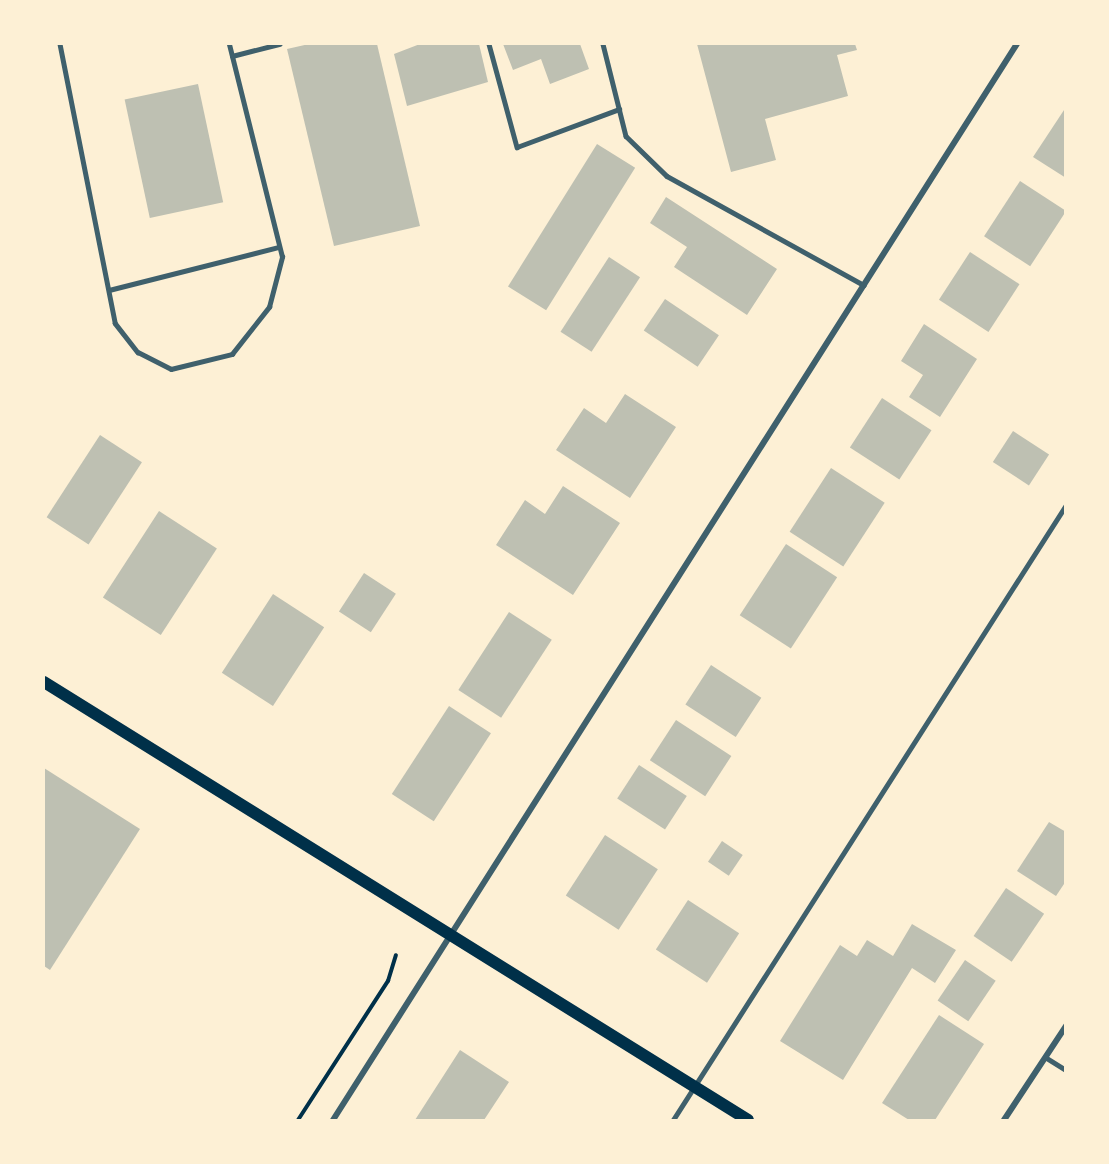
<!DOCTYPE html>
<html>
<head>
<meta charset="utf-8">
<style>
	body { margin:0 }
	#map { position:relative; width:1109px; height:1164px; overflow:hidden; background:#fdf0d5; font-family:Arial,sans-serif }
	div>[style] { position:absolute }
	.building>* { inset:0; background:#bec0b2; transform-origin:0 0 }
	.path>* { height:4px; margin:-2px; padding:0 2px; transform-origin:2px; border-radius:2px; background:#003049 }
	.service>* { height:4.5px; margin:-2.25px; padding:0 2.25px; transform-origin:2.25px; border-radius:2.25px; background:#3f606c }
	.minor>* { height:6px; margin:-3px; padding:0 3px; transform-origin:3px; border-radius:3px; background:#3f606c }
	.secondary>* { height:12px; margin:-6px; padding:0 6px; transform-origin:6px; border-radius:6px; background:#003049 }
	span { translate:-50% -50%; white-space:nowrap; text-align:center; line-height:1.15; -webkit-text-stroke:4.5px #fdf0d5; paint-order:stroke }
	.frame { position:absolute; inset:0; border:45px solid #fdf0d5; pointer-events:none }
</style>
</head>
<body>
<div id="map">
	<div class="building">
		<div style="clip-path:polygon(309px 44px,377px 44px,420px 226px,334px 246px,287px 49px)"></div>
		<div style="clip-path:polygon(420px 44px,479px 44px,488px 82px,407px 106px,394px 54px)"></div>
		<div style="clip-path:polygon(503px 44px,580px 44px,589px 69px,550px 84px,541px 59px,513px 70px)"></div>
		<div style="clip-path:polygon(697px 44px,855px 44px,857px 50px,837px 55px,848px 96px,765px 119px,776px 160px,731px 172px)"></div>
		<div style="left:198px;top:84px;width:121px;height:75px;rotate:78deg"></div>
		<div style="clip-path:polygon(1066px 107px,1066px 178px,1033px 157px)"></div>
		<div style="left:597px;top:144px;width:45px;height:168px;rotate:32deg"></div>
		<div style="left:1020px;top:181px;width:55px;height:66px;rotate:33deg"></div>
		<div style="clip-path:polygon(666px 197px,777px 269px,747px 315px,674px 267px,687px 247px,650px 223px)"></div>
		<div style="left:970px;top:252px;width:59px;height:57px;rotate:33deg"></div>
		<div style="left:609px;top:257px;width:37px;height:89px;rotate:33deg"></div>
		<div style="left:665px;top:299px;width:65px;height:38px;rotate:34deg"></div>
		<div style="clip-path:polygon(924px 324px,977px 359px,940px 417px,909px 397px,923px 375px,901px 361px)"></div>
		<div style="clip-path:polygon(625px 394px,676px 427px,630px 498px,556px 450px,584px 408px,606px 423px)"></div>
		<div style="left:882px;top:398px;width:59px;height:59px;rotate:33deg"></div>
		<div style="left:1013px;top:431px;width:43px;height:37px;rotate:33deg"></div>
		<div style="left:100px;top:435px;width:50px;height:98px;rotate:33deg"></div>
		<div style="left:831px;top:468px;width:64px;height:76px;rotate:33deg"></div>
		<div style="clip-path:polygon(563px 486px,620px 523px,573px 595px,496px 545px,525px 500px,545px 514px)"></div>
		<div style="left:159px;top:511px;width:69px;height:103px;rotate:33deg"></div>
		<div style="left:786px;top:544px;width:61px;height:85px;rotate:33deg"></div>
		<div style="left:364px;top:573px;width:38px;height:46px;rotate:33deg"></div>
		<div style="left:273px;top:594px;width:61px;height:94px;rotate:33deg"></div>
		<div style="left:509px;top:612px;width:51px;height:93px;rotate:33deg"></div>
		<div style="left:711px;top:665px;width:60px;height:47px;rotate:33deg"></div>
		<div style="left:449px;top:706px;width:50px;height:105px;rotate:33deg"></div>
		<div style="left:676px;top:720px;width:66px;height:48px;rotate:33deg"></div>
		<div style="left:639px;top:765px;width:57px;height:40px;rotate:33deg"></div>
		<div style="clip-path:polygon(44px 768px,140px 829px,50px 970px,44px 966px)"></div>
		<div style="clip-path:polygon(1049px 822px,1066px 832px,1066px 881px,1056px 896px,1017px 871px)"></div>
		<div style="left:605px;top:835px;width:63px;height:72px;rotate:33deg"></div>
		<div style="left:722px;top:841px;width:25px;height:25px;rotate:34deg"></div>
		<div style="left:1006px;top:888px;width:46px;height:58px;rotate:34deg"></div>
		<div style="left:688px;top:900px;width:61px;height:59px;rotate:33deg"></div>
		<div style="clip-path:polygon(912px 924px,956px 950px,935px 983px,912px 968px,843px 1080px,780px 1041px,840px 945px,857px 956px,867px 940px,893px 956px)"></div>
		<div style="left:965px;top:960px;width:37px;height:49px;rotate:34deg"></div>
		<div style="clip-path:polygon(939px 1015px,984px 1044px,935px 1120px,909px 1120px,882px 1103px)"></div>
		<div style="clip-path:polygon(460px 1050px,509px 1082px,484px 1120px,415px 1120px)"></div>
	</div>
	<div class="path">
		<div style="left:298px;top:1120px;width:166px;rotate:-57.1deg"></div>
		<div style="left:388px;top:981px;width:27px;rotate:-73deg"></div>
	</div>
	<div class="service">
		<div style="left:60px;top:44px;width:284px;rotate:78.8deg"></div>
		<div style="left:115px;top:323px;width:37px;rotate:52deg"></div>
		<div style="left:138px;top:352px;width:37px;rotate:27deg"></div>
		<div style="left:171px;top:369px;width:63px;rotate:-13.8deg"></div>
		<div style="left:232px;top:354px;width:60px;rotate:-51.8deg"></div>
		<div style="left:269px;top:307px;width:52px;rotate:-75.4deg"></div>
		<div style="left:282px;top:257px;width:219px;rotate:-104deg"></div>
		<div style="left:489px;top:44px;width:107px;rotate:74.8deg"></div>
		<div style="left:517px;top:147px;width:109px;rotate:-20.4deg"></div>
		<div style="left:603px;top:44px;width:95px;rotate:76deg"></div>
		<div style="left:626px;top:136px;width:57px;rotate:44.3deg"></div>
		<div style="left:667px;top:176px;width:225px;rotate:29deg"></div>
		<div style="left:232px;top:56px;width:49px;rotate:-14.3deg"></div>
		<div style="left:109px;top:290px;width:175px;rotate:-14.2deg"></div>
		<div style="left:1045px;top:1057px;width:25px;rotate:32deg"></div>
		<div style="left:673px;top:1120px;width:730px;rotate:-57.42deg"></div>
	</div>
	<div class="minor">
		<div style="left:333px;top:1120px;width:1275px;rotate:-57.56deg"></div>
		<div style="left:1004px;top:1120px;width:113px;rotate:-56.6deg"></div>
	</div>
	<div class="secondary">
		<div style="left:44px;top:682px;width:829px;rotate:31.89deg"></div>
	</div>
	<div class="frame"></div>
</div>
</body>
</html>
